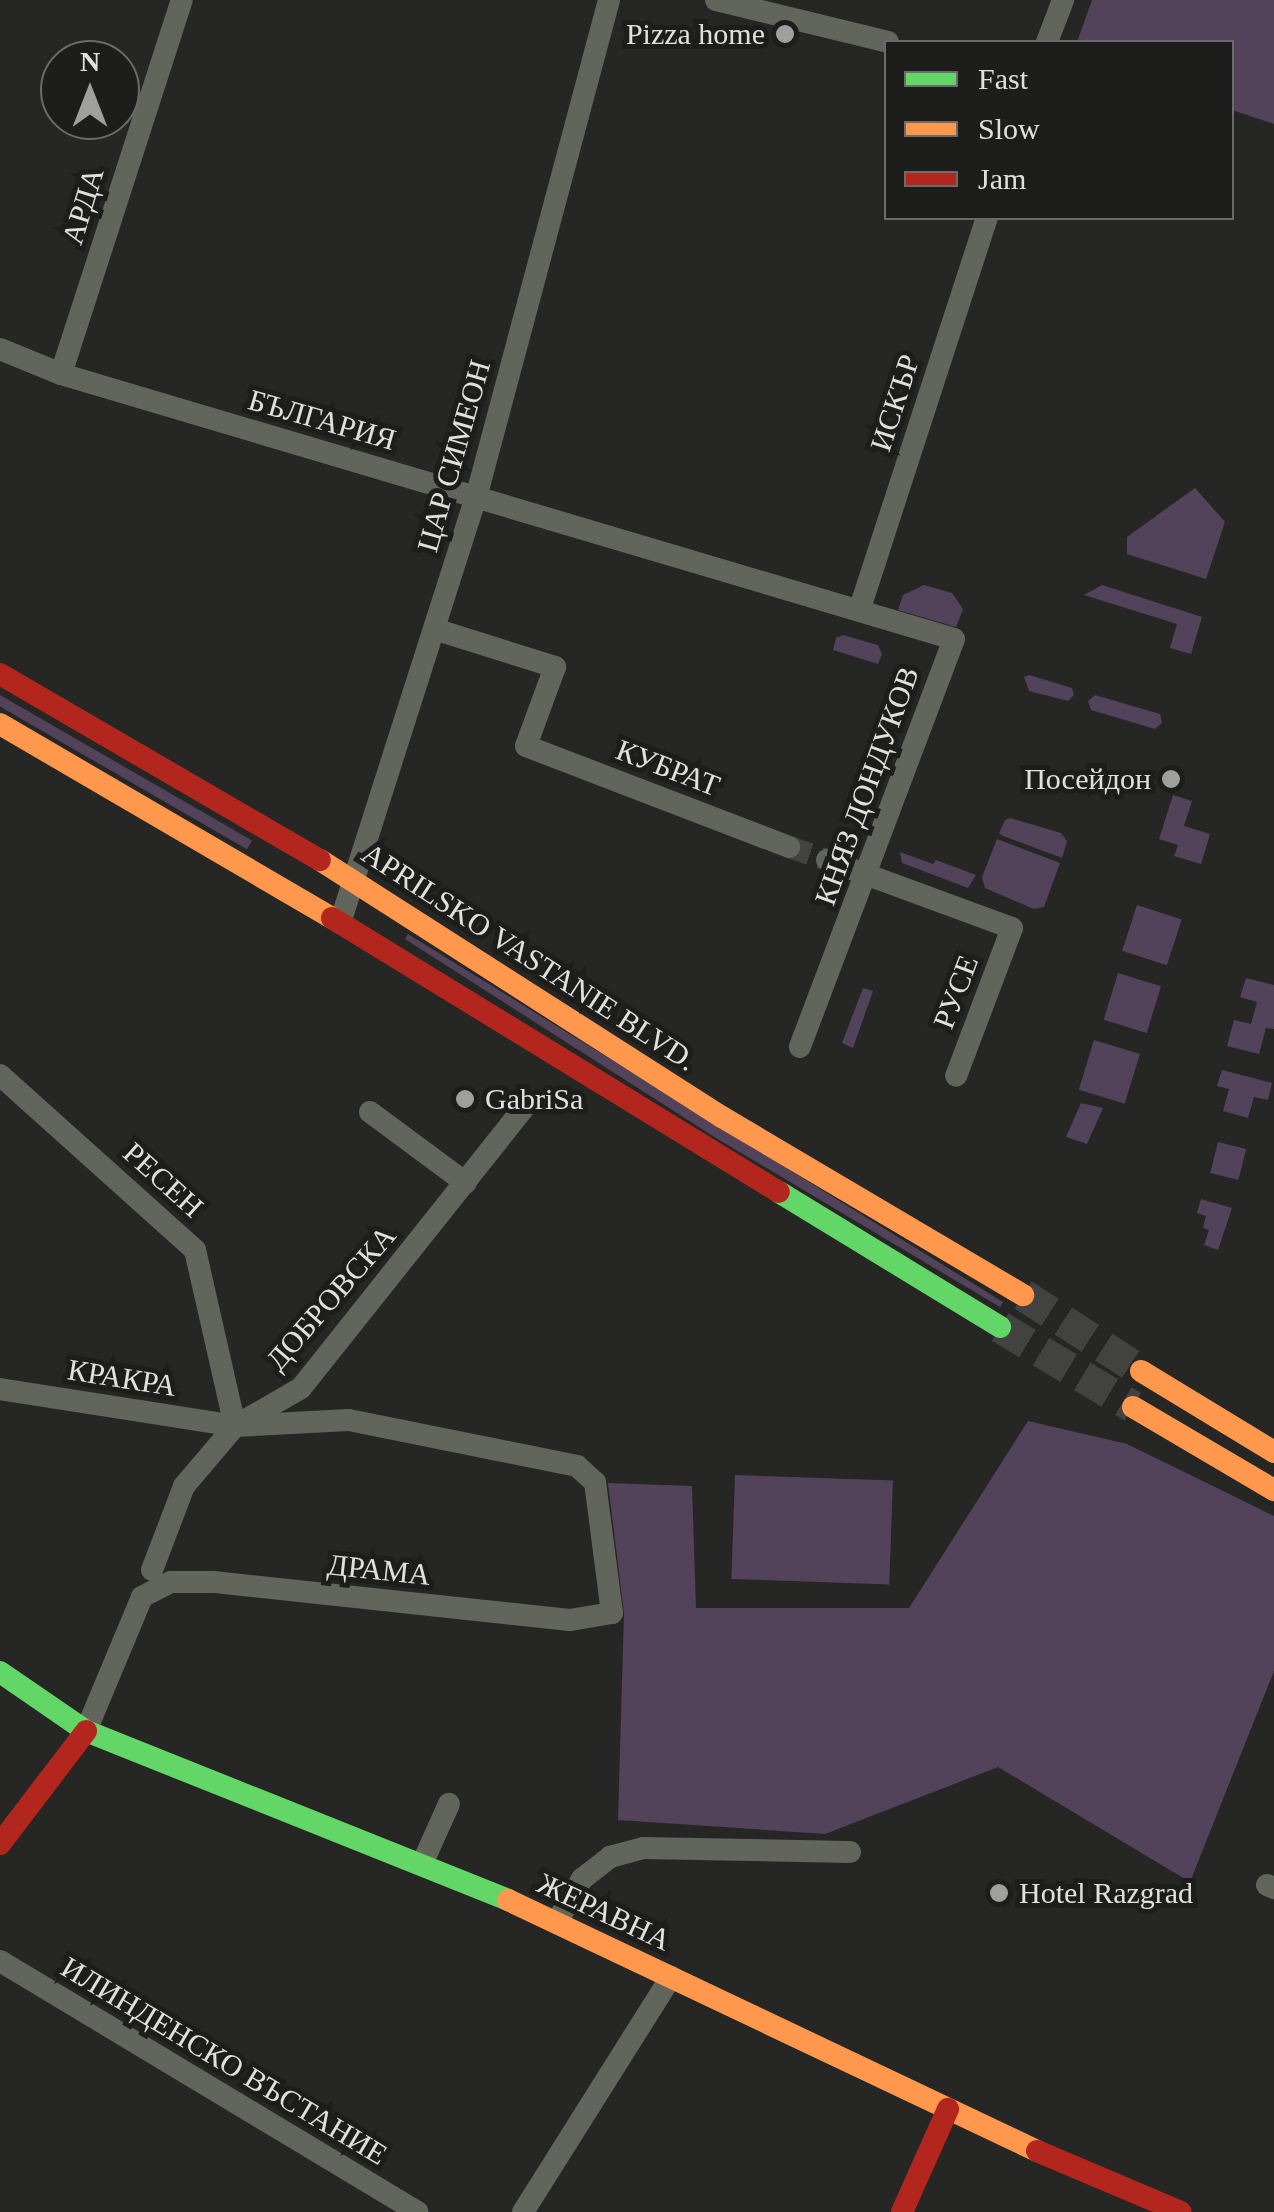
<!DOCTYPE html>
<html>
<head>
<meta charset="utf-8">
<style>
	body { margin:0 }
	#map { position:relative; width:1274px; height:2212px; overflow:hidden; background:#262625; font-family:Georgia,serif }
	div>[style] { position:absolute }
	.green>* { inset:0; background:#52435b; transform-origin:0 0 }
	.street-tunnel>* { height:22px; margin-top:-11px; transform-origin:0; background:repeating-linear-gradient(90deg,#424241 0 22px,transparent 0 33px) }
	.secondary-tunnel>* { height:32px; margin-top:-16px; transform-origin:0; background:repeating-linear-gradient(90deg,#424241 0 32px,transparent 0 48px) }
	.street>* { height:22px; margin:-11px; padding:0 11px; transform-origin:11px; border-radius:11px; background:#61655b }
	.fast>* { height:22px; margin:-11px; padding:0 11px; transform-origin:11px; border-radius:11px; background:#63d668 }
	.slow>* { height:22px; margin:-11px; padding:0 11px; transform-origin:11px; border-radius:11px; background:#ff974d }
	.jam>* { height:22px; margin:-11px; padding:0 11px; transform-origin:11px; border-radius:11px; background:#b3261e }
	.dots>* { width:28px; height:28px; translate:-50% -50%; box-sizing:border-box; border:5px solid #1d1e1b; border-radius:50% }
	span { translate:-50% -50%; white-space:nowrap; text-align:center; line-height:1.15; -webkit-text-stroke:10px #1d1e1b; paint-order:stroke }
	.poi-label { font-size:30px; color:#e0e1df }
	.right { translate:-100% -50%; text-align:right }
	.left { translate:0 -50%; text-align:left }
	.street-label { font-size:30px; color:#e0e1df }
	.legend { position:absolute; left:884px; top:40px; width:350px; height:180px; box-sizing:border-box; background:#1d1e1b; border:2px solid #6b6c69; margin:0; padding:12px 18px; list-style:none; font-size:30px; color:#e0e1df }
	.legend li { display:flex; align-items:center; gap:20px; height:50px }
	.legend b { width:50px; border:2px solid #6b6c69 }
	.north { position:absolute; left:40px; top:40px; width:100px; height:100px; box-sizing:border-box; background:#1d1e1b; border:2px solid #6b6c69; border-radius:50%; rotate:0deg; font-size:28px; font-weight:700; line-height:40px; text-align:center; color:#e0e1df }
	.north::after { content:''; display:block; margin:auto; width:35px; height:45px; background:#9fa09e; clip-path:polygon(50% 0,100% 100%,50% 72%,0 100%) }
</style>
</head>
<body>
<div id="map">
	<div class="green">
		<div style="clip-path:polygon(1092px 0,1274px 0,1274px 124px,1232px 110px,1232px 42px,1077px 42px)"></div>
		<div style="clip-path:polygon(1195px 488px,1225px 522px,1206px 579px,1127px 554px,1127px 537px)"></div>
		<div style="clip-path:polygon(924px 585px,952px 593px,963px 609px,956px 627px,898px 610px,903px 595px)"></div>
		<div style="clip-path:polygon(1102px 585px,1202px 617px,1191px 654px,1170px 648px,1177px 624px,1084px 595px)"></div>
		<div style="clip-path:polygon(843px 635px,878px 645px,882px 654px,878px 664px,833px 650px,836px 638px)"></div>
		<div style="clip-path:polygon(1029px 675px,1072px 688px,1074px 695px,1068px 701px,1029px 691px,1024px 677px)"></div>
		<div style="left:0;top:695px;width:291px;height:10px;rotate:30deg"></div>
		<div style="clip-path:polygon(1095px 695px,1160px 714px,1162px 723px,1155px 729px,1091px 710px,1088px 701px)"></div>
		<div style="clip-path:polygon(1173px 795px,1192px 801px,1184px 826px,1210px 834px,1201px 864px,1174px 856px,1178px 845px,1159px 839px)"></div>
		<div style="clip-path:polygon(1010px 818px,1061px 833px,1067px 841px,1062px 858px,1003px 836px,999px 833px,1005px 820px)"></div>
		<div style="clip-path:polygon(997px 839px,1060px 863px,1044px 907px,1034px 909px,985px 888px,982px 877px)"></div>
		<div style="clip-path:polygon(900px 852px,933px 864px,936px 860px,976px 875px,968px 888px,902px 863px)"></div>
		<div style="left:1137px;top:905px;width:47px;height:48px;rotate:18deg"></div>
		<div style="clip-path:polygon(408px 934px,1003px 1302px,1000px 1307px,716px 1138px,405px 939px)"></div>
		<div style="left:1118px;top:973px;width:45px;height:49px;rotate:17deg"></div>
		<div style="clip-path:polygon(1246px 978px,1274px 985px,1274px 1029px,1266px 1028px,1259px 1054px,1227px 1046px,1234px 1020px,1251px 1024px,1257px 1002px,1240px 997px)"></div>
		<div style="clip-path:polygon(863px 988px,873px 991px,853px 1048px,842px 1043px)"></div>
		<div style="left:1094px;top:1040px;width:48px;height:52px;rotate:17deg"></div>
		<div style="clip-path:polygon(1222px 1070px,1272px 1083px,1268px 1100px,1254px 1097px,1248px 1118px,1223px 1111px,1229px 1089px,1217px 1086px)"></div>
		<div style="clip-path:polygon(1081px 1103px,1103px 1108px,1087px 1144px,1066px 1137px)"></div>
		<div style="left:1218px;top:1142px;width:29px;height:32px;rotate:14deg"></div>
		<div style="clip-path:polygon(1201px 1199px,1232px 1208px,1218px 1250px,1204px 1245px,1209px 1230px,1203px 1228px,1206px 1216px,1197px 1213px)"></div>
		<div style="clip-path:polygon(1028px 1421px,1127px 1444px,1274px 1516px,1274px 1671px,1190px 1882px,998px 1767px,825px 1834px,618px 1820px,624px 1613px,608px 1483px,692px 1486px,696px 1608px,909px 1608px)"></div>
		<div style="left:735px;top:1475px;width:158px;height:104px;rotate:2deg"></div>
	</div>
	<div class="street-tunnel">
		<div style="left:789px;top:847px;width:40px;rotate:18.9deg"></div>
	</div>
	<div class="secondary-tunnel">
		<div style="left:1023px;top:1295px;width:140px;rotate:32.8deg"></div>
		<div style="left:1000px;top:1327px;width:155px;rotate:31deg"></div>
	</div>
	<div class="street">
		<div style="left:716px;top:0;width:177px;rotate:13.7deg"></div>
		<div style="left:1047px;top:42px;width:45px;rotate:-69.1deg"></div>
		<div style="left:0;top:349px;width:66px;rotate:22.3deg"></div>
		<div style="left:61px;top:374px;width:931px;rotate:16.53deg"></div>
		<div style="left:954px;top:639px;width:436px;rotate:110.7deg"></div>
		<div style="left:61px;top:374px;width:393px;rotate:-72.1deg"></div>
		<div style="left:860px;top:608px;width:410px;rotate:-72deg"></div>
		<div style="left:434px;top:629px;width:127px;rotate:17.4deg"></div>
		<div style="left:555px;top:667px;width:84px;rotate:110.2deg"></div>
		<div style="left:526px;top:746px;width:282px;rotate:21deg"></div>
		<div style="left:827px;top:860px;width:197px;rotate:20.2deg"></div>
		<div style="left:1012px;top:928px;width:158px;rotate:110.7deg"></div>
		<div style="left:340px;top:923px;width:450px;rotate:-72.3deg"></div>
		<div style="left:477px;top:494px;width:511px;rotate:-75.04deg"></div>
		<div style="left:0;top:1075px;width:262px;rotate:41.9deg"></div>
		<div style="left:195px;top:1250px;width:180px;rotate:77.2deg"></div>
		<div style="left:370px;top:1112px;width:119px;rotate:36.5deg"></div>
		<div style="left:0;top:1389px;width:238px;rotate:8.9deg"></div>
		<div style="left:235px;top:1426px;width:114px;rotate:-3deg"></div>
		<div style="left:349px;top:1420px;width:233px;rotate:11.4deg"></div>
		<div style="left:577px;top:1466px;width:24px;rotate:42deg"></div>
		<div style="left:595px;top:1482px;width:132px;rotate:82.6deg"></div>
		<div style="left:612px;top:1613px;width:43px;rotate:170.5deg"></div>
		<div style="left:570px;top:1620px;width:359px;rotate:-173.9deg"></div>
		<div style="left:213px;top:1582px;width:42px;rotate:180deg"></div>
		<div style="left:171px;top:1582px;width:33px;rotate:153deg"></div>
		<div style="left:142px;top:1597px;width:145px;rotate:112.7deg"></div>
		<div style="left:152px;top:1570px;width:90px;rotate:-69.1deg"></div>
		<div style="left:184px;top:1486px;width:79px;rotate:-49.6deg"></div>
		<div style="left:235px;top:1426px;width:76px;rotate:-29.9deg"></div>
		<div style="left:301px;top:1388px;width:360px;rotate:-51.5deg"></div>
		<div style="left:422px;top:1864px;width:66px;rotate:-65.8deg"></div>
		<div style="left:1267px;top:1885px;width:8px;rotate:23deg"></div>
		<div style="left:558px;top:1920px;width:48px;rotate:-59.7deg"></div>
		<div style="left:582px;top:1879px;width:36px;rotate:-38deg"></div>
		<div style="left:610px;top:1857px;width:34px;rotate:-15deg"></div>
		<div style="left:643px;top:1848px;width:207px;rotate:1.1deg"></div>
		<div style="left:0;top:1961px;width:487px;rotate:31deg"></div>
		<div style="left:523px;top:2212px;width:278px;rotate:-57.8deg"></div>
	</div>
	<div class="fast">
		<div style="left:779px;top:1192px;width:259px;rotate:31.4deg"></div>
		<div style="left:0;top:1672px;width:104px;rotate:34.5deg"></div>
		<div style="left:86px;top:1731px;width:455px;rotate:21.8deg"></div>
	</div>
	<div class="slow">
		<div style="left:0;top:724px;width:385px;rotate:30.3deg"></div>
		<div style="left:320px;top:860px;width:477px;rotate:32.6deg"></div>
		<div style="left:722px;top:1117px;width:350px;rotate:30.6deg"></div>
		<div style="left:1141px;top:1371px;width:156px;rotate:31.3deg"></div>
		<div style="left:1133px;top:1407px;width:164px;rotate:30.5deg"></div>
		<div style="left:508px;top:1900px;width:586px;rotate:25.38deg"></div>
	</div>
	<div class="jam">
		<div style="left:0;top:674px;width:370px;rotate:30.2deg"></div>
		<div style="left:332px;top:918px;width:524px;rotate:31.51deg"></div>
		<div style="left:0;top:1844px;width:142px;rotate:-52.7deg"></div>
		<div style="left:1037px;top:2151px;width:156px;rotate:23deg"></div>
		<div style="left:902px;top:2212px;width:113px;rotate:-65.9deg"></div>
	</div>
	<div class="dots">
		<div style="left:785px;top:34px;background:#9fa09e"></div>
		<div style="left:1171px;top:779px;background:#9fa09e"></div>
		<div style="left:465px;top:1099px;background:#9fa09e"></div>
		<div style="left:999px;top:1893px;background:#9fa09e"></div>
	</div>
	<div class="poi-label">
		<span class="right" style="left:765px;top:34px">Pizza home</span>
		<span class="right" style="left:1151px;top:779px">Посейдон</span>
		<span class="left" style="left:485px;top:1099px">GabriSa</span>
		<span class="left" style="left:1019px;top:1893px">Hotel Razgrad</span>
	</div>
	<div class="street-label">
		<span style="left:83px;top:206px;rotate:-73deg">АРДА</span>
		<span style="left:895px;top:403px;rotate:-72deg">ИСКЪР</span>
		<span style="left:322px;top:420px;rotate:16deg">БЪЛГАРИЯ</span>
		<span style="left:454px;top:456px;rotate:-74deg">ЦАР СИМЕОН</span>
		<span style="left:668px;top:768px;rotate:21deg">КУБРАТ</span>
		<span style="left:867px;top:786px;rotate:-70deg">КНЯЗ ДОНДУКОВ</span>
		<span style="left:529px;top:957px;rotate:33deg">APRILSKO VASTANIE BLVD.</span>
		<span style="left:956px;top:992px;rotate:-69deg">РУСЕ</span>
		<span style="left:163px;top:1180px;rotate:42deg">РЕСЕН</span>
		<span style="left:331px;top:1298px;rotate:-49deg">ДОБРОВСКА</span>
		<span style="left:122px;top:1378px;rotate:9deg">КРАКРА</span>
		<span style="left:379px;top:1570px;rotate:6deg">ДРАМА</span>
		<span style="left:604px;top:1912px;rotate:25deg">ЖЕРАВНА</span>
		<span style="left:224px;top:2061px;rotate:31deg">ИЛИНДЕНСКО ВЪСТАНИЕ</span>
	</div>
	<ul class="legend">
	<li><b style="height:12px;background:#63d668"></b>Fast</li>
	<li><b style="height:12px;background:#ff974d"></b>Slow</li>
	<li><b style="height:12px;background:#b3261e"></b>Jam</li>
	</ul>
	<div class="north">N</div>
</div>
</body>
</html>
